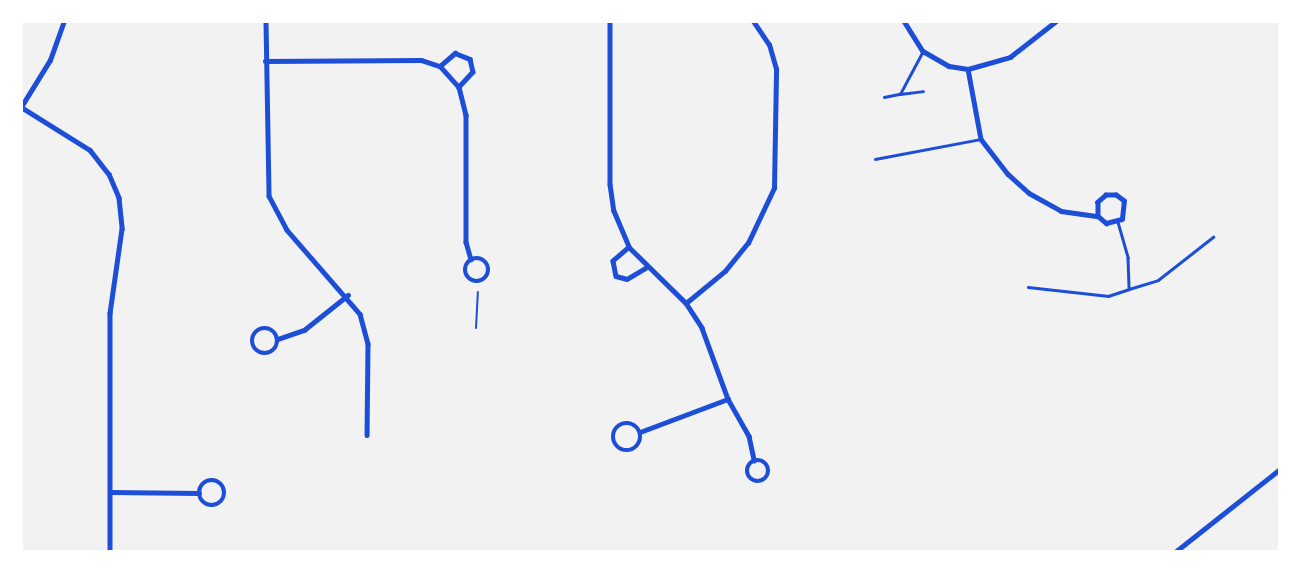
<!DOCTYPE html>
<html>
<head>
<meta charset="utf-8">
<style>
	body { margin:0 }
	#map { position:relative; width:1301px; height:573px; overflow:hidden; background:#f2f2f2; font-family:"Archivo Narrow",sans-serif }
	div>[style] { position:absolute }
	.path>* { height:2px; margin:-1px; padding:0 1px; transform-origin:1px; border-radius:1px; background:#1d4ed8 }
	.service>* { height:2.5px; margin:-1.25px; padding:0 1.25px; transform-origin:1.25px; border-radius:1.25px; background:#1d4ed8 }
	.minor>* { height:4.5px; margin:-2.25px; padding:0 2.25px; transform-origin:2.25px; border-radius:2.25px; background:#1d4ed8 }
	.minor>.ring { margin:-2.25px; padding:0; box-sizing:content-box; background:none; border:4.5px solid #1d4ed8; border-radius:50% }
	span { translate:-50% -50%; white-space:nowrap; text-align:center; line-height:1.15; -webkit-text-stroke:5px #fff; paint-order:stroke }
	.frame { position:absolute; inset:0; border:23px solid #fff; pointer-events:none }
</style>
</head>
<body>
<div id="map">
	<div class="path">
		<div style="left:476px;top:328px;width:36px;rotate:-87deg"></div>
	</div>
	<div class="service">
		<div style="left:900px;top:94px;width:23px;rotate:-7deg"></div>
		<div style="left:884px;top:97px;width:16px;rotate:-11deg"></div>
		<div style="left:900px;top:94px;width:49px;rotate:-61.9deg"></div>
		<div style="left:875px;top:159px;width:108px;rotate:-10.7deg"></div>
		<div style="left:1118px;top:222px;width:37px;rotate:74deg"></div>
		<div style="left:1128px;top:258px;width:31px;rotate:88deg"></div>
		<div style="left:1129px;top:289px;width:30px;rotate:-17deg"></div>
		<div style="left:1158px;top:280px;width:70px;rotate:-38deg"></div>
		<div style="left:1028px;top:287px;width:81px;rotate:6.4deg"></div>
		<div style="left:1108px;top:296px;width:22px;rotate:-18deg"></div>
	</div>
	<div class="minor">
		<div style="left:266px;top:21px;width:175px;rotate:89deg"></div>
		<div style="left:269px;top:196px;width:38px;rotate:62deg"></div>
		<div style="left:287px;top:230px;width:111px;rotate:49deg"></div>
		<div style="left:360px;top:314px;width:31px;rotate:75deg"></div>
		<div style="left:368px;top:344px;width:91px;rotate:90.6deg"></div>
		<div style="left:610px;top:21px;width:163px;rotate:90deg"></div>
		<div style="left:610px;top:184px;width:27px;rotate:82deg"></div>
		<div style="left:614px;top:211px;width:39px;rotate:67deg"></div>
		<div style="left:629px;top:247px;width:80px;rotate:44.5deg"></div>
		<div style="left:686px;top:303px;width:30px;rotate:57deg"></div>
		<div style="left:702px;top:328px;width:76px;rotate:69.9deg"></div>
		<div style="left:728px;top:399px;width:43px;rotate:60.4deg"></div>
		<div style="left:749px;top:436px;width:25px;rotate:78deg"></div>
		<div style="left:904px;top:21px;width:36px;rotate:58deg"></div>
		<div style="left:923px;top:51px;width:30px;rotate:30deg"></div>
		<div style="left:949px;top:66px;width:19px;rotate:9deg"></div>
		<div style="left:968px;top:69px;width:44px;rotate:-15.9deg"></div>
		<div style="left:1010px;top:57px;width:58px;rotate:-38deg"></div>
		<div style="left:265px;top:61px;width:156px;rotate:-0.4deg"></div>
		<div style="left:421px;top:60px;width:20px;rotate:18deg"></div>
		<div style="left:440px;top:66px;width:28px;rotate:48deg"></div>
		<div style="left:459px;top:87px;width:29px;rotate:76deg"></div>
		<div style="left:466px;top:115px;width:127px;rotate:90deg"></div>
		<div style="left:466px;top:242px;width:18px;rotate:74deg"></div>
		<div style="left:440px;top:66px;width:20px;rotate:-41deg"></div>
		<div style="left:455px;top:53px;width:16px;rotate:22deg"></div>
		<div style="left:470px;top:59px;width:13px;rotate:77deg"></div>
		<div style="left:473px;top:72px;width:21px;rotate:133deg"></div>
		<div style="left:968px;top:69px;width:71px;rotate:79.5deg"></div>
		<div style="left:981px;top:139px;width:44px;rotate:52.4deg"></div>
		<div style="left:1008px;top:174px;width:28px;rotate:42deg"></div>
		<div style="left:1029px;top:193px;width:37px;rotate:29deg"></div>
		<div style="left:1061px;top:211px;width:37px;rotate:8deg"></div>
		<div style="left:1098px;top:216px;width:11px;rotate:41deg"></div>
		<div style="left:1106px;top:223px;width:16px;rotate:-14deg"></div>
		<div style="left:1122px;top:219px;width:18px;rotate:-84deg"></div>
		<div style="left:1124px;top:201px;width:10px;rotate:-143deg"></div>
		<div style="left:1116px;top:195px;width:10px;rotate:180deg"></div>
		<div style="left:1106px;top:195px;width:11px;rotate:139deg"></div>
		<div style="left:1098px;top:202px;width:14px;rotate:90deg"></div>
		<div style="left:21px;top:107px;width:81px;rotate:31.9deg"></div>
		<div style="left:90px;top:150px;width:31px;rotate:52deg"></div>
		<div style="left:109px;top:174px;width:26px;rotate:67deg"></div>
		<div style="left:119px;top:198px;width:31px;rotate:84deg"></div>
		<div style="left:122px;top:229px;width:85px;rotate:98.1deg"></div>
		<div style="left:110px;top:313px;width:239px;rotate:90deg"></div>
		<div style="left:21px;top:107px;width:55px;rotate:-58.3deg"></div>
		<div style="left:50px;top:60px;width:41px;rotate:-70.3deg"></div>
		<div style="left:629px;top:247px;width:21px;rotate:139deg"></div>
		<div style="left:613px;top:261px;width:15px;rotate:79deg"></div>
		<div style="left:616px;top:276px;width:11px;rotate:15deg"></div>
		<div style="left:627px;top:279px;width:23px;rotate:-31deg"></div>
		<div class="ring" style="left:465px;top:258px;width:19.5px;height:19.5px"></div>
		<div style="left:686px;top:303px;width:50px;rotate:-39.4deg"></div>
		<div style="left:725px;top:271px;width:36px;rotate:-51deg"></div>
		<div style="left:748px;top:243px;width:61px;rotate:-64.7deg"></div>
		<div style="left:774px;top:188px;width:119px;rotate:-89deg"></div>
		<div style="left:776px;top:69px;width:25px;rotate:-106deg"></div>
		<div style="left:769px;top:45px;width:29px;rotate:-124deg"></div>
		<div class="ring" style="left:252px;top:328px;width:21.5px;height:21.5px"></div>
		<div style="left:278px;top:339px;width:28px;rotate:-19deg"></div>
		<div style="left:304px;top:330px;width:56px;rotate:-38.5deg"></div>
		<div class="ring" style="left:613px;top:423px;width:23.5px;height:23.5px"></div>
		<div style="left:640px;top:432px;width:94px;rotate:-20.6deg"></div>
		<div class="ring" style="left:747px;top:460px;width:17.5px;height:17.5px"></div>
		<div class="ring" style="left:199px;top:480px;width:21.5px;height:21.5px"></div>
		<div style="left:110px;top:492px;width:89px;rotate:0.6deg"></div>
		<div style="left:1175px;top:552px;width:134px;rotate:-38.3deg"></div>
	</div>
	<div class="frame"></div>
</div>
</body>
</html>
